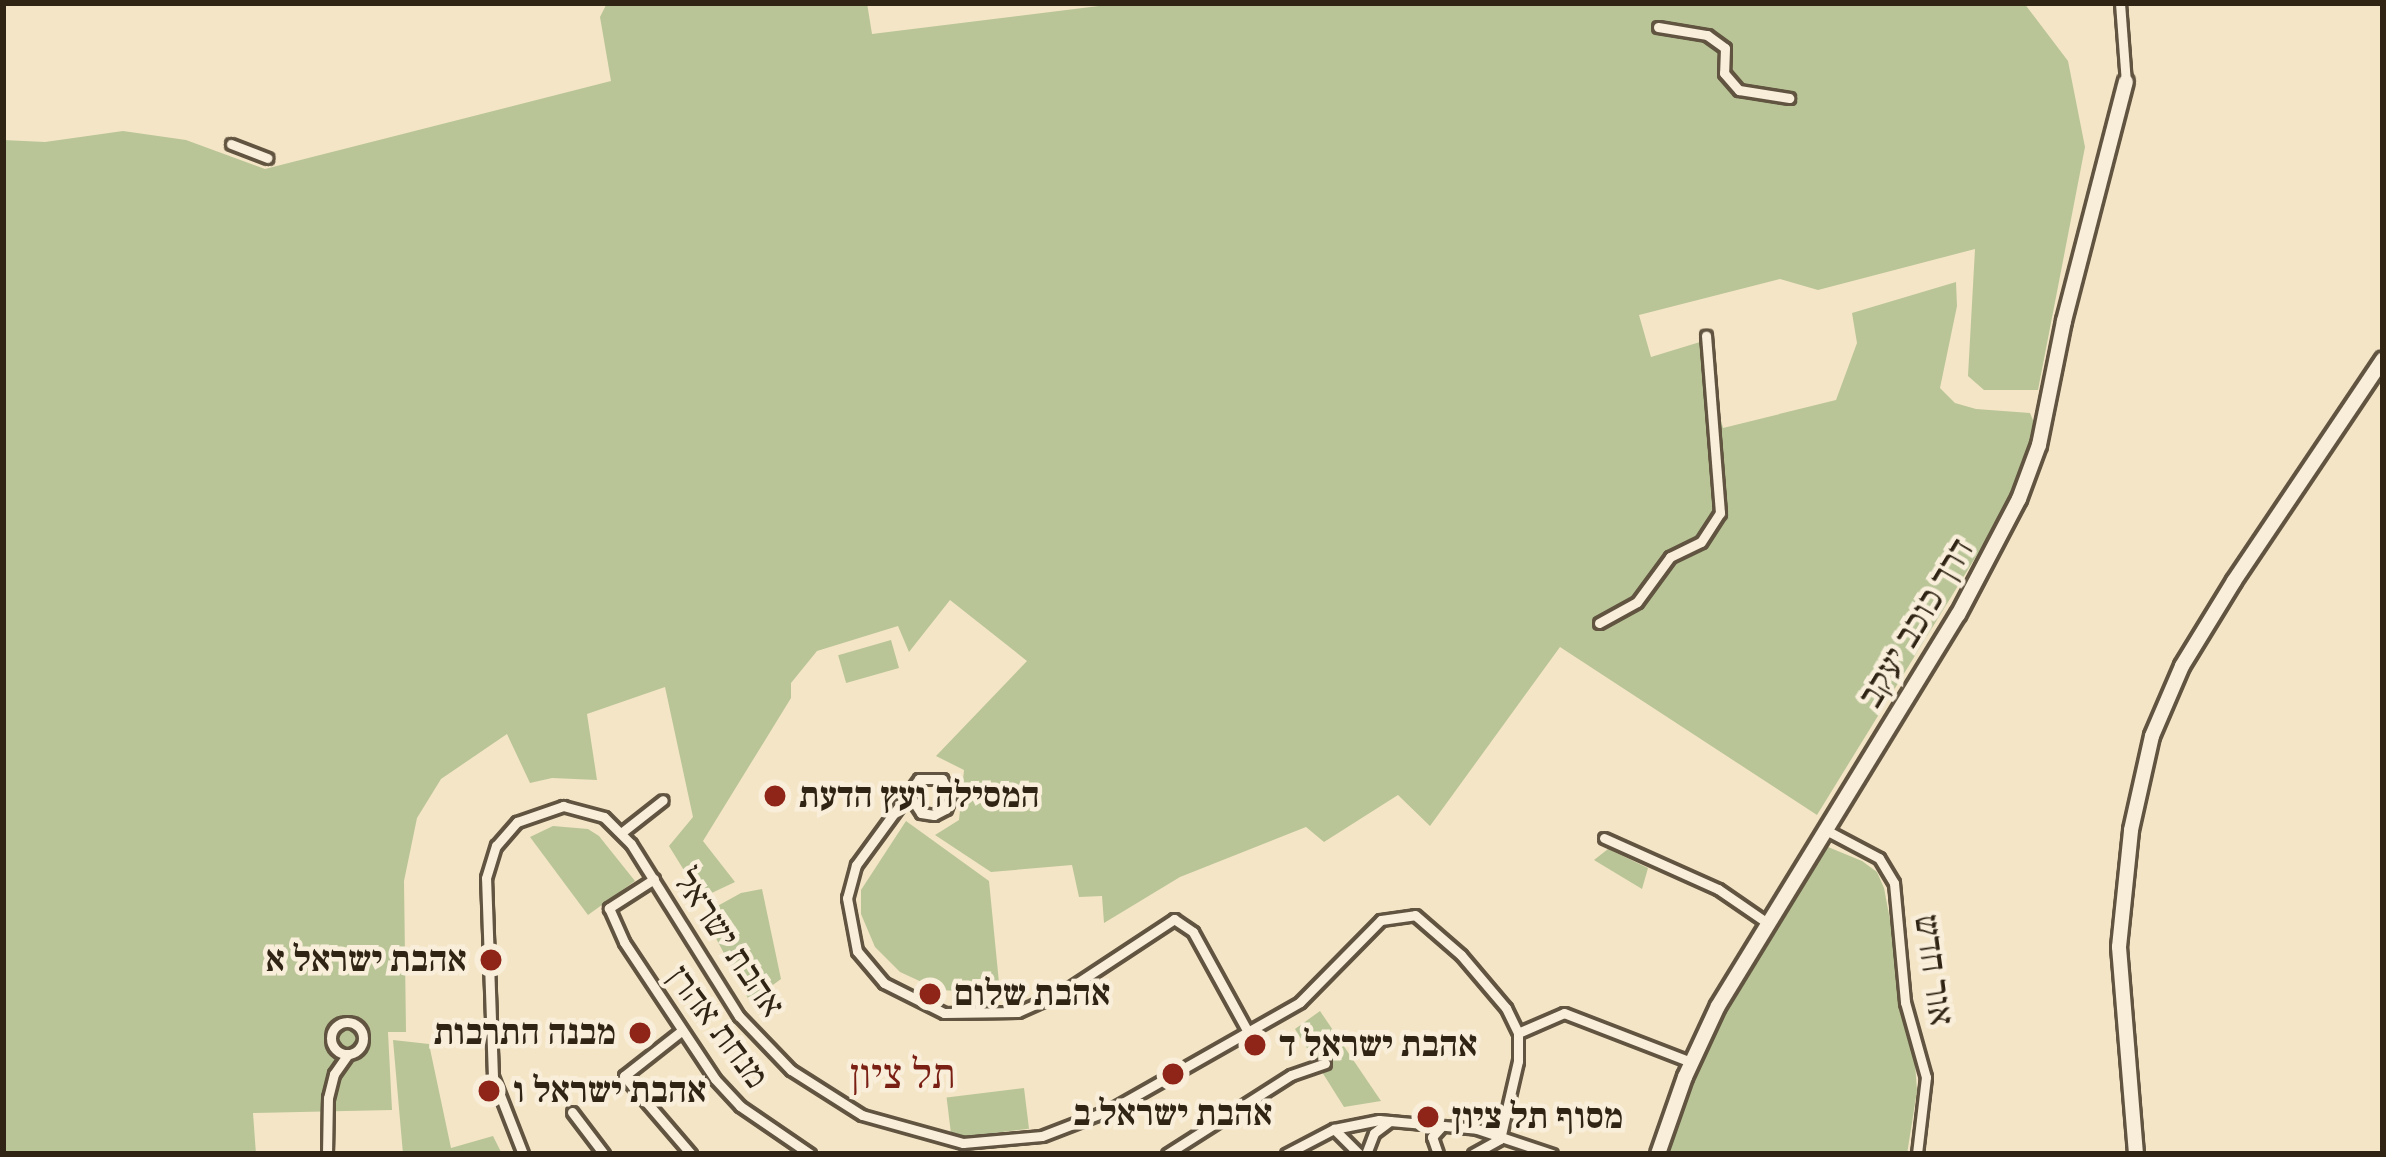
<!DOCTYPE html>
<html>
<head>
<meta charset="utf-8">
<style>
	body { margin:0 }
	#map { position:relative; width:2386px; height:1157px; overflow:hidden; background:#f4e5c6; font-family:"IM FELL French Canon","Frank Ruhl Libre",serif }
	div>[style] { position:absolute }
	.green>* { inset:0; background:#b9c597; transform-origin:0 0 }
	.roads { filter:drop-shadow(3px 0 #615440) drop-shadow(-3px 0 #615440) drop-shadow(0 3px #615440) drop-shadow(0 -3px #615440) }
	.street>* { height:9px; margin:-4.5px; padding:0 4.5px; transform-origin:4.5px; border-radius:4.5px; background:#f8eeda }
	.street>.ring { margin:-4.5px; padding:0; box-sizing:content-box; background:none; border:9px solid #f8eeda; border-radius:50% }
	.secondary>* { height:14px; margin:-7px; padding:0 7px; transform-origin:7px; border-radius:7px; background:#f8eeda }
	.dots>* { width:33px; height:33px; translate:-50% -50%; box-sizing:border-box; border:6px solid #f8eeda; border-radius:50% }
	span { translate:-50% -50%; white-space:nowrap; text-align:center; line-height:1.15; -webkit-text-stroke:9px #f8eeda; paint-order:stroke }
	.street-label { font-size:36px; color:#302414 }
	.poi-label { font-size:36px; color:#302414; font-weight:700 }
	.left { translate:0 -50%; text-align:left }
	.right { translate:-100% -50%; text-align:right }
	.quarter-label { font-size:42px; color:#7a1f14 }
	.frame { position:absolute; inset:0; border:6px solid #302414; pointer-events:none }
</style>
</head>
<body>
<div id="map">
	<div class="green">
		<div style="clip-path:polygon(607px 3px,867px 3px,872px 34px,1123px 3px,2024px 3px,2068px 61px,2085px 147px,2038px 390px,1984px 390px,1968px 376px,1975px 249px,1818px 290px,1780px 279px,1639px 315px,1651px 357px,1700px 342px,1723px 428px,1836px 400px,1857px 343px,1852px 313px,1956px 282px,1957px 306px,1940px 388px,1955px 403px,1976px 409px,2030px 413px,2037px 430px,2004px 511px,1817px 815px,1560px 647px,1430px 826px,1398px 795px,1324px 842px,1306px 827px,1180px 877px,1104px 923px,1102px 896px,1079px 897px,1072px 865px,991px 872px,935px 835px,959px 820px,964px 770px,936px 756px,1027px 661px,950px 600px,909px 652px,898px 626px,817px 651px,791px 683px,791px 698px,703px 841px,735px 882px,701px 898px,669px 846px,693px 817px,665px 687px,587px 714px,597px 780px,552px 778px,530px 783px,507px 734px,441px 779px,417px 818px,404px 881px,406px 1032px,388px 1032px,392px 1110px,253px 1113px,256px 1154px,3px 1154px,3px 140px,45px 142px,123px 131px,186px 140px,265px 169px,611px 81px,600px 17px)"></div>
		<div style="left:891px;top:640px;width:29px;height:55px;rotate:74deg"></div>
		<div style="clip-path:polygon(906px 821px,989px 881px,1000px 993px,939px 990px,900px 972px,875px 947px,861px 914px,861px 890px)"></div>
		<div style="clip-path:polygon(553px 826px,588px 829px,599px 836px,635px 881px,588px 915px,530px 837px)"></div>
		<div style="clip-path:polygon(1828px 847px,1862px 861px,1877px 872px,1884px 888px,1914px 1048px,1917px 1091px,1907px 1154px,1667px 1154px,1702px 1055px,1765px 941px)"></div>
		<div style="clip-path:polygon(1608px 849px,1648px 868px,1642px 889px,1594px 860px)"></div>
		<div style="clip-path:polygon(762px 889px,781px 979px,750px 1002px,703px 914px,741px 893px)"></div>
		<div style="clip-path:polygon(1320px 1011px,1381px 1101px,1344px 1107px,1295px 1029px)"></div>
		<div style="clip-path:polygon(393px 1040px,429px 1044px,451px 1148px,493px 1136px,502px 1154px,403px 1154px)"></div>
		<div style="left:1024px;top:1088px;width:41px;height:78px;rotate:83deg"></div>
	</div>
	<div class="roads">
		<div class="street">
			<div style="left:2120px;top:3px;width:79px;rotate:85.7deg"></div>
			<div style="left:1658px;top:27px;width:50px;rotate:9.3deg"></div>
			<div style="left:1707px;top:35px;width:22px;rotate:36deg"></div>
			<div style="left:1725px;top:48px;width:25px;rotate:92deg"></div>
			<div style="left:1724px;top:73px;width:23px;rotate:49deg"></div>
			<div style="left:1739px;top:90px;width:51px;rotate:9.1deg"></div>
			<div style="left:231px;top:144px;width:39px;rotate:21deg"></div>
			<div style="left:1599px;top:623px;width:43px;rotate:-28.9deg"></div>
			<div style="left:1637px;top:602px;width:56px;rotate:-53.7deg"></div>
			<div style="left:1670px;top:557px;width:34px;rotate:-26deg"></div>
			<div style="left:1701px;top:542px;width:35px;rotate:-57deg"></div>
			<div style="left:1720px;top:513px;width:178px;rotate:-94.5deg"></div>
			<div style="left:910px;top:796px;width:20px;rotate:57deg"></div>
			<div style="left:921px;top:813px;width:13px;rotate:9deg"></div>
			<div style="left:934px;top:815px;width:13px;rotate:-27deg"></div>
			<div style="left:946px;top:809px;width:14px;rotate:-69deg"></div>
			<div style="left:951px;top:796px;width:19px;rotate:-118deg"></div>
			<div style="left:942px;top:779px;width:23px;rotate:180deg"></div>
			<div style="left:919px;top:779px;width:107px;rotate:126.2deg"></div>
			<div style="left:856px;top:865px;width:34px;rotate:105deg"></div>
			<div style="left:847px;top:898px;width:54px;rotate:79.3deg"></div>
			<div style="left:857px;top:951px;width:42px;rotate:49.8deg"></div>
			<div style="left:884px;top:983px;width:67px;rotate:26.6deg"></div>
			<div style="left:944px;top:1013px;width:74px;rotate:-0.8deg"></div>
			<div style="left:1018px;top:1012px;width:51px;rotate:-24.1deg"></div>
			<div style="left:1065px;top:991px;width:131px;rotate:-33.4deg"></div>
			<div style="left:1174px;top:919px;width:23px;rotate:34deg"></div>
			<div style="left:1193px;top:932px;width:114px;rotate:61.2deg"></div>
			<div style="left:1824px;top:829px;width:62px;rotate:27.8deg"></div>
			<div style="left:1879px;top:858px;width:29px;rotate:59deg"></div>
			<div style="left:1894px;top:883px;width:120px;rotate:84.7deg"></div>
			<div style="left:1905px;top:1002px;width:78px;rotate:74.4deg"></div>
			<div style="left:1926px;top:1077px;width:78px;rotate:96.7deg"></div>
			<div style="left:621px;top:833px;width:53px;rotate:-38.2deg"></div>
			<div style="left:1604px;top:838px;width:125px;rotate:24.1deg"></div>
			<div style="left:1718px;top:889px;width:62px;rotate:34.5deg"></div>
			<div style="left:654px;top:879px;width:54px;rotate:147.2deg"></div>
			<div style="left:609px;top:908px;width:37px;rotate:66deg"></div>
			<div style="left:624px;top:942px;width:164px;rotate:56.4deg"></div>
			<div style="left:715px;top:1079px;width:37px;rotate:47deg"></div>
			<div style="left:740px;top:1106px;width:85px;rotate:34.4deg"></div>
			<div class="ring" style="left:331px;top:1022px;width:23px;height:23px"></div>
			<div style="left:680px;top:1032px;width:71px;rotate:141.8deg"></div>
			<div style="left:624px;top:1076px;width:103px;rotate:49.3deg"></div>
			<div style="left:1518px;top:1033px;width:50px;rotate:-23.5deg"></div>
			<div style="left:1564px;top:1013px;width:136px;rotate:21.1deg"></div>
			<div style="left:572px;top:1112px;width:53px;rotate:52.7deg"></div>
			<div style="left:1334px;top:1129px;width:35px;rotate:45deg"></div>
			<div style="left:327px;top:1154px;width:56px;rotate:-89deg"></div>
			<div style="left:328px;top:1098px;width:25px;rotate:-76deg"></div>
			<div style="left:334px;top:1074px;width:24px;rotate:-55deg"></div>
			<div style="left:523px;top:1154px;width:83px;rotate:-111.3deg"></div>
			<div style="left:493px;top:1077px;width:199px;rotate:-92deg"></div>
			<div style="left:486px;top:878px;width:34px;rotate:-73deg"></div>
			<div style="left:496px;top:846px;width:32px;rotate:-49deg"></div>
			<div style="left:517px;top:822px;width:49px;rotate:-19.2deg"></div>
			<div style="left:563px;top:806px;width:42px;rotate:15deg"></div>
			<div style="left:604px;top:817px;width:38px;rotate:45deg"></div>
			<div style="left:631px;top:844px;width:203px;rotate:57.9deg"></div>
			<div style="left:739px;top:1016px;width:75px;rotate:46.1deg"></div>
			<div style="left:791px;top:1070px;width:84px;rotate:32.4deg"></div>
			<div style="left:862px;top:1115px;width:105px;rotate:15.5deg"></div>
			<div style="left:963px;top:1143px;width:79px;rotate:-5.1deg"></div>
			<div style="left:1042px;top:1136px;width:75px;rotate:-21.1deg"></div>
			<div style="left:1112px;top:1109px;width:216px;rotate:-29.6deg"></div>
			<div style="left:1300px;top:1002px;width:115px;rotate:-45.4deg"></div>
			<div style="left:1381px;top:920px;width:34px;rotate:-8deg"></div>
			<div style="left:1415px;top:915px;width:61px;rotate:41deg"></div>
			<div style="left:1461px;top:955px;width:70px;rotate:49.7deg"></div>
			<div style="left:1506px;top:1008px;width:28px;rotate:64deg"></div>
			<div style="left:1518px;top:1033px;width:28px;rotate:90deg"></div>
			<div style="left:1518px;top:1061px;width:80px;rotate:103deg"></div>
			<div style="left:1500px;top:1139px;width:31px;rotate:151deg"></div>
			<div style="left:1167px;top:1154px;width:147px;rotate:-32.5deg"></div>
			<div style="left:1291px;top:1075px;width:36px;rotate:-19deg"></div>
			<div style="left:1286px;top:1154px;width:54px;rotate:-27.5deg"></div>
			<div style="left:1334px;top:1129px;width:46px;rotate:-11.3deg"></div>
			<div style="left:1379px;top:1120px;width:98px;rotate:5.2deg"></div>
			<div style="left:1477px;top:1129px;width:79px;rotate:18.4deg"></div>
			<div style="left:1366px;top:1154px;width:22px;rotate:-69deg"></div>
			<div style="left:1374px;top:1133px;width:20px;rotate:-37deg"></div>
			<div style="left:1438px;top:1154px;width:18px;rotate:-109deg"></div>
			<div style="left:1432px;top:1137px;width:13px;rotate:-48deg"></div>
		</div>
		<div class="secondary">
			<div style="left:1658px;top:1154px;width:82px;rotate:-70.7deg"></div>
			<div style="left:1685px;top:1077px;width:78px;rotate:-65.1deg"></div>
			<div style="left:1718px;top:1006px;width:459px;rotate:-58.5deg"></div>
			<div style="left:1958px;top:615px;width:131px;rotate:-62.3deg"></div>
			<div style="left:2019px;top:499px;width:58px;rotate:-69.7deg"></div>
			<div style="left:2039px;top:445px;width:126px;rotate:-78.6deg"></div>
			<div style="left:2064px;top:321px;width:247px;rotate:-75.5deg"></div>
			<div style="left:2136px;top:1154px;width:208px;rotate:-94.7deg"></div>
			<div style="left:2119px;top:947px;width:118px;rotate:-84.1deg"></div>
			<div style="left:2131px;top:830px;width:96px;rotate:-77.4deg"></div>
			<div style="left:2152px;top:736px;width:76px;rotate:-66.8deg"></div>
			<div style="left:2182px;top:666px;width:100px;rotate:-58.5deg"></div>
			<div style="left:2234px;top:581px;width:267px;rotate:-56.1deg"></div>
		</div>
	</div>
	<div class="dots">
		<div style="left:775px;top:796px;background:#8f2418"></div>
		<div style="left:491px;top:960px;background:#8f2418"></div>
		<div style="left:930px;top:994px;background:#8f2418"></div>
		<div style="left:640px;top:1033px;background:#8f2418"></div>
		<div style="left:1255px;top:1045px;background:#8f2418"></div>
		<div style="left:1173px;top:1074px;background:#8f2418"></div>
		<div style="left:489px;top:1091px;background:#8f2418"></div>
		<div style="left:1428px;top:1117px;background:#8f2418"></div>
	</div>
	<div class="street-label">
		<span style="left:1916px;top:623px;rotate:-59deg">דרך כוכב יעקב</span>
		<span style="left:729px;top:943px;rotate:56deg">אהבת ישראל</span>
		<span style="left:1934px;top:970px;rotate:82deg">אור חדש</span>
		<span style="left:718px;top:1027px;rotate:53deg">מנחת אהרן</span>
	</div>
	<div class="poi-label">
		<span class="left" style="left:799px;top:796px">המסילה ועץ הדעת</span>
		<span class="right" style="left:467px;top:960px">אהבת ישראל א</span>
		<span class="left" style="left:954px;top:994px">אהבת שלום</span>
		<span class="right" style="left:616px;top:1033px">מבנה התרבות</span>
		<span class="left" style="left:1279px;top:1045px">אהבת ישראל ד</span>
		<span class="left" style="left:513px;top:1091px">אהבת ישראל ו</span>
		<span style="left:1173px;top:1114px">אהבת ישראל ב</span>
		<span class="left" style="left:1452px;top:1117px">מסוף תל ציון</span>
	</div>
	<div class="quarter-label">
		<span style="left:903px;top:1075px">תל ציון</span>
	</div>
	<div class="frame"></div>
</div>
</body>
</html>
